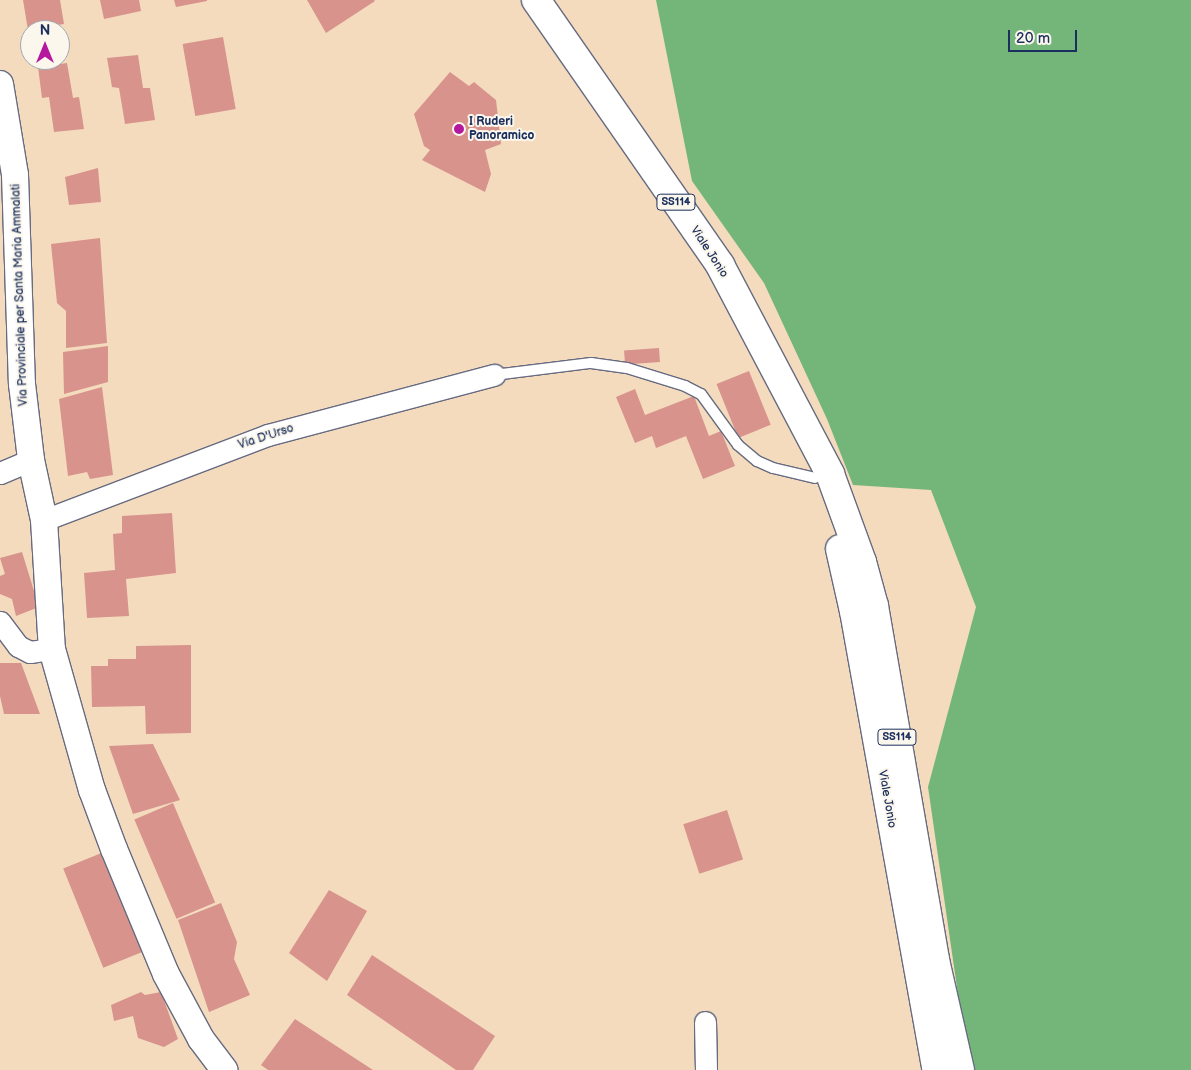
<!DOCTYPE html>
<html>
<head>
<meta charset="utf-8">
<style>
	body { margin:0 }
	#map { position:relative; width:1191px; height:1070px; overflow:hidden; background:#f4dbbe; font-family:"Balsamiq Sans",sans-serif }
	div>[style] { position:absolute }
	.forest>* { inset:0; background:#74b679 }
	.building>* { inset:0; background:#d7938c; transform-origin:0 0 }
	.roads { filter:drop-shadow(1px 0 #676b80) drop-shadow(-1px 0 #676b80) drop-shadow(0 1px #676b80) drop-shadow(0 -1px #676b80) }
	.service>* { height:10px; margin:-5px; padding:0 5px; transform-origin:5px; border-radius:5px; background:#fff }
	.minor>* { height:21px; margin:-10.5px; padding:0 10.5px; transform-origin:10.5px; border-radius:10.5px; background:#fff }
	.tertiary>* { height:26px; margin:-13px; padding:0 13px; transform-origin:13px; border-radius:13px; background:#fff }
	.primary>* { height:28px; margin:-14px; padding:0 14px; transform-origin:14px; border-radius:14px; background:#fff }
	.dots>* { width:14px; height:14px; translate:-50% -50%; box-sizing:border-box; border:2px solid #fbf7ec; border-radius:50% }
	span { translate:-50% -50%; white-space:nowrap; text-align:center; line-height:1.15; -webkit-text-stroke:4px #fbf7ec; paint-order:stroke }
	.shield-label span { padding:1px 4px; background:#fbf7ec; border:1px solid; border-radius:4px; -webkit-text-stroke-width:0 }
	.shield-label { font-size:11px; color:#1b2f5e; font-weight:700 }
	.poi-label { font-size:12px; color:#1b2f5e; font-weight:700 }
	.left { translate:0 -50%; text-align:left }
	.street-label { font-size:12px; color:#1b2f5e }
	.north { position:absolute; left:20px; top:20px; width:50px; height:50px; box-sizing:border-box; background:#fbf7ec; border:1px solid #a1a7b3; border-radius:50%; rotate:0deg; font-size:14px; font-weight:700; line-height:20px; text-align:center; color:#1b2f5e }
	.north::after { content:''; display:block; margin:auto; width:18px; height:22px; background:#b5179e; clip-path:polygon(50% 0,100% 100%,50% 72%,0 100%) }
	.scale { position:absolute; left:1008px; top:30px; width:69px; height:22px; box-sizing:border-box; border:2px solid #1b2f5e; border-top:0; padding-left:6px; font-size:15px; line-height:18px; white-space:nowrap; color:#1b2f5e; -webkit-text-stroke:4px #fbf7ec; paint-order:stroke }
</style>
</head>
<body>
<div id="map">
	<div class="forest">
		<div style="clip-path:polygon(656px 0,1191px 0,1191px 1070px,975px 1070px,963px 1029px,928px 787px,976px 607px,931px 490px,853px 485px,827px 419px,764px 283px,692px 181px)"></div>
	</div>
	<div class="building">
		<div style="clip-path:polygon(23px 0,60px 0,64px 24px,28px 30px)"></div>
		<div style="clip-path:polygon(100px 0,139px 0,141px 11px,104px 19px)"></div>
		<div style="clip-path:polygon(174px 0,207px 0,207px 1px,176px 7px)"></div>
		<div style="clip-path:polygon(307px 0,374px 0,375px 1px,326px 33px)"></div>
		<div style="left:223px;top:37px;width:73px;height:41px;rotate:80deg"></div>
		<div style="clip-path:polygon(138px 55px,143px 88px,150px 88px,155px 120px,125px 124px,119px 88px,112px 87px,107px 58px)"></div>
		<div style="clip-path:polygon(67px 63px,73px 98px,79px 97px,84px 129px,54px 132px,49px 97px,42px 98px,38px 67px)"></div>
		<div style="clip-path:polygon(450px 72px,469px 86px,474px 82px,496px 100px,501px 144px,485px 150px,491px 174px,485px 192px,422px 160px,430px 150px,424px 146px,414px 114px)"></div>
		<div style="clip-path:polygon(98px 168px,101px 202px,69px 205px,65px 177px)"></div>
		<div style="clip-path:polygon(100px 238px,107px 343px,66px 348px,66px 311px,57px 303px,51px 244px)"></div>
		<div style="clip-path:polygon(108px 346px,108px 382px,64px 394px,63px 352px)"></div>
		<div style="left:659px;top:348px;width:14px;height:35px;rotate:86deg"></div>
		<div style="left:749px;top:371px;width:58px;height:35px;rotate:68deg"></div>
		<div style="clip-path:polygon(102px 387px,113px 475px,90px 479px,87px 472px,68px 476px,59px 399px)"></div>
		<div style="clip-path:polygon(635px 389px,645px 415px,694px 396px,709px 436px,721px 431px,735px 466px,703px 479px,686px 436px,656px 448px,652px 436px,635px 443px,616px 397px)"></div>
		<div style="clip-path:polygon(172px 513px,176px 573px,126px 579px,129px 616px,87px 618px,84px 573px,115px 570px,113px 534px,122px 533px,122px 516px)"></div>
		<div style="clip-path:polygon(22px 552px,39px 607px,16px 616px,12px 599px,0 594px,0 576px,5px 574px,0 558px)"></div>
		<div style="clip-path:polygon(191px 645px,191px 733px,146px 734px,145px 706px,92px 707px,91px 666px,108px 666px,108px 659px,136px 659px,136px 646px)"></div>
		<div style="clip-path:polygon(0 663px,21px 663px,40px 714px,4px 714px,0 696px)"></div>
		<div style="clip-path:polygon(153px 744px,180px 800px,133px 814px,109px 746px)"></div>
		<div style="left:173px;top:803px;width:108px;height:42px;rotate:67deg"></div>
		<div style="left:727px;top:810px;width:52px;height:46px;rotate:72deg"></div>
		<div style="left:104px;top:852px;width:107px;height:44px;rotate:68deg"></div>
		<div style="clip-path:polygon(329px 890px,367px 911px,327px 981px,289px 953px)"></div>
		<div style="clip-path:polygon(221px 903px,237px 942px,234px 959px,250px 995px,209px 1012px,178px 920px)"></div>
		<div style="clip-path:polygon(372px 955px,495px 1036px,473px 1070px,456px 1070px,347px 995px)"></div>
		<div style="clip-path:polygon(141px 992px,145px 995px,161px 992px,178px 1039px,164px 1047px,138px 1038px,133px 1016px,114px 1021px,111px 1005px)"></div>
		<div style="clip-path:polygon(295px 1019px,373px 1070px,268px 1070px,261px 1065px)"></div>
	</div>
	<div class="roads">
		<div class="service">
			<div style="left:494px;top:375px;width:98px;rotate:-7.1deg"></div>
			<div style="left:591px;top:363px;width:36px;rotate:8deg"></div>
			<div style="left:627px;top:368px;width:61px;rotate:17.2deg"></div>
			<div style="left:685px;top:386px;width:18px;rotate:27deg"></div>
			<div style="left:701px;top:394px;width:63px;rotate:54deg"></div>
			<div style="left:738px;top:445px;width:25px;rotate:40deg"></div>
			<div style="left:757px;top:461px;width:17px;rotate:24deg"></div>
			<div style="left:773px;top:468px;width:43px;rotate:13.4deg"></div>
		</div>
		<div class="minor">
			<div style="left:0;top:473px;width:34px;rotate:-23deg"></div>
			<div style="left:44px;top:520px;width:240px;rotate:-20.8deg"></div>
			<div style="left:268px;top:435px;width:234px;rotate:-14.9deg"></div>
			<div style="left:0;top:622px;width:30px;rotate:53deg"></div>
			<div style="left:18px;top:646px;width:13px;rotate:27deg"></div>
			<div style="left:30px;top:652px;width:22px;rotate:-8deg"></div>
			<div style="left:705px;top:1022px;width:48px;rotate:88.8deg"></div>
		</div>
		<div class="tertiary">
			<div style="left:0;top:84px;width:92px;rotate:80.6deg"></div>
			<div style="left:15px;top:175px;width:209px;rotate:88.1deg"></div>
			<div style="left:22px;top:384px;width:77px;rotate:83.2deg"></div>
			<div style="left:31px;top:460px;width:61px;rotate:77.8deg"></div>
			<div style="left:44px;top:520px;width:129px;rotate:86.5deg"></div>
			<div style="left:52px;top:649px;width:147px;rotate:74.2deg"></div>
			<div style="left:92px;top:790px;width:63px;rotate:69.6deg"></div>
			<div style="left:114px;top:849px;width:135px;rotate:67.4deg"></div>
			<div style="left:166px;top:974px;width:74px;rotate:61.7deg"></div>
			<div style="left:201px;top:1039px;width:39px;rotate:53deg"></div>
		</div>
		<div class="primary">
			<div style="left:536px;top:0;width:323px;rotate:55.2deg"></div>
			<div style="left:720px;top:265px;width:236px;rotate:62.2deg"></div>
			<div style="left:830px;top:474px;width:94px;rotate:70deg"></div>
			<div style="left:862px;top:562px;width:46px;rotate:74.7deg"></div>
			<div style="left:874px;top:606px;width:359px;rotate:80.2deg"></div>
			<div style="left:935px;top:960px;width:113px;rotate:77.2deg"></div>
			<div style="left:840px;top:549px;width:64px;rotate:77.3deg"></div>
			<div style="left:854px;top:611px;width:466px;rotate:79.8deg"></div>
		</div>
	</div>
	<div class="dots">
		<div style="left:459px;top:129px;background:#b5179e"></div>
	</div>
	<div class="shield-label">
		<span style="left:676px;top:202px">SS114</span>
		<span style="left:897px;top:737px">SS114</span>
	</div>
	<div class="poi-label">
		<span class="left" style="left:469px;top:129px">I Ruderi<br>Panoramico</span>
	</div>
	<div class="street-label">
		<span style="left:709px;top:252px;rotate:57deg">Viale Jonio</span>
		<span style="left:20px;top:295px;rotate:-92deg">Via Provinciale per Santa Maria Ammalati</span>
		<span style="left:266px;top:437px;rotate:-18deg">Via D'Urso</span>
		<span style="left:887px;top:799px;rotate:80deg">Viale Jonio</span>
	</div>
	<div class="north">N</div>
	<div class="scale">20 m</div>
</div>
</body>
</html>
